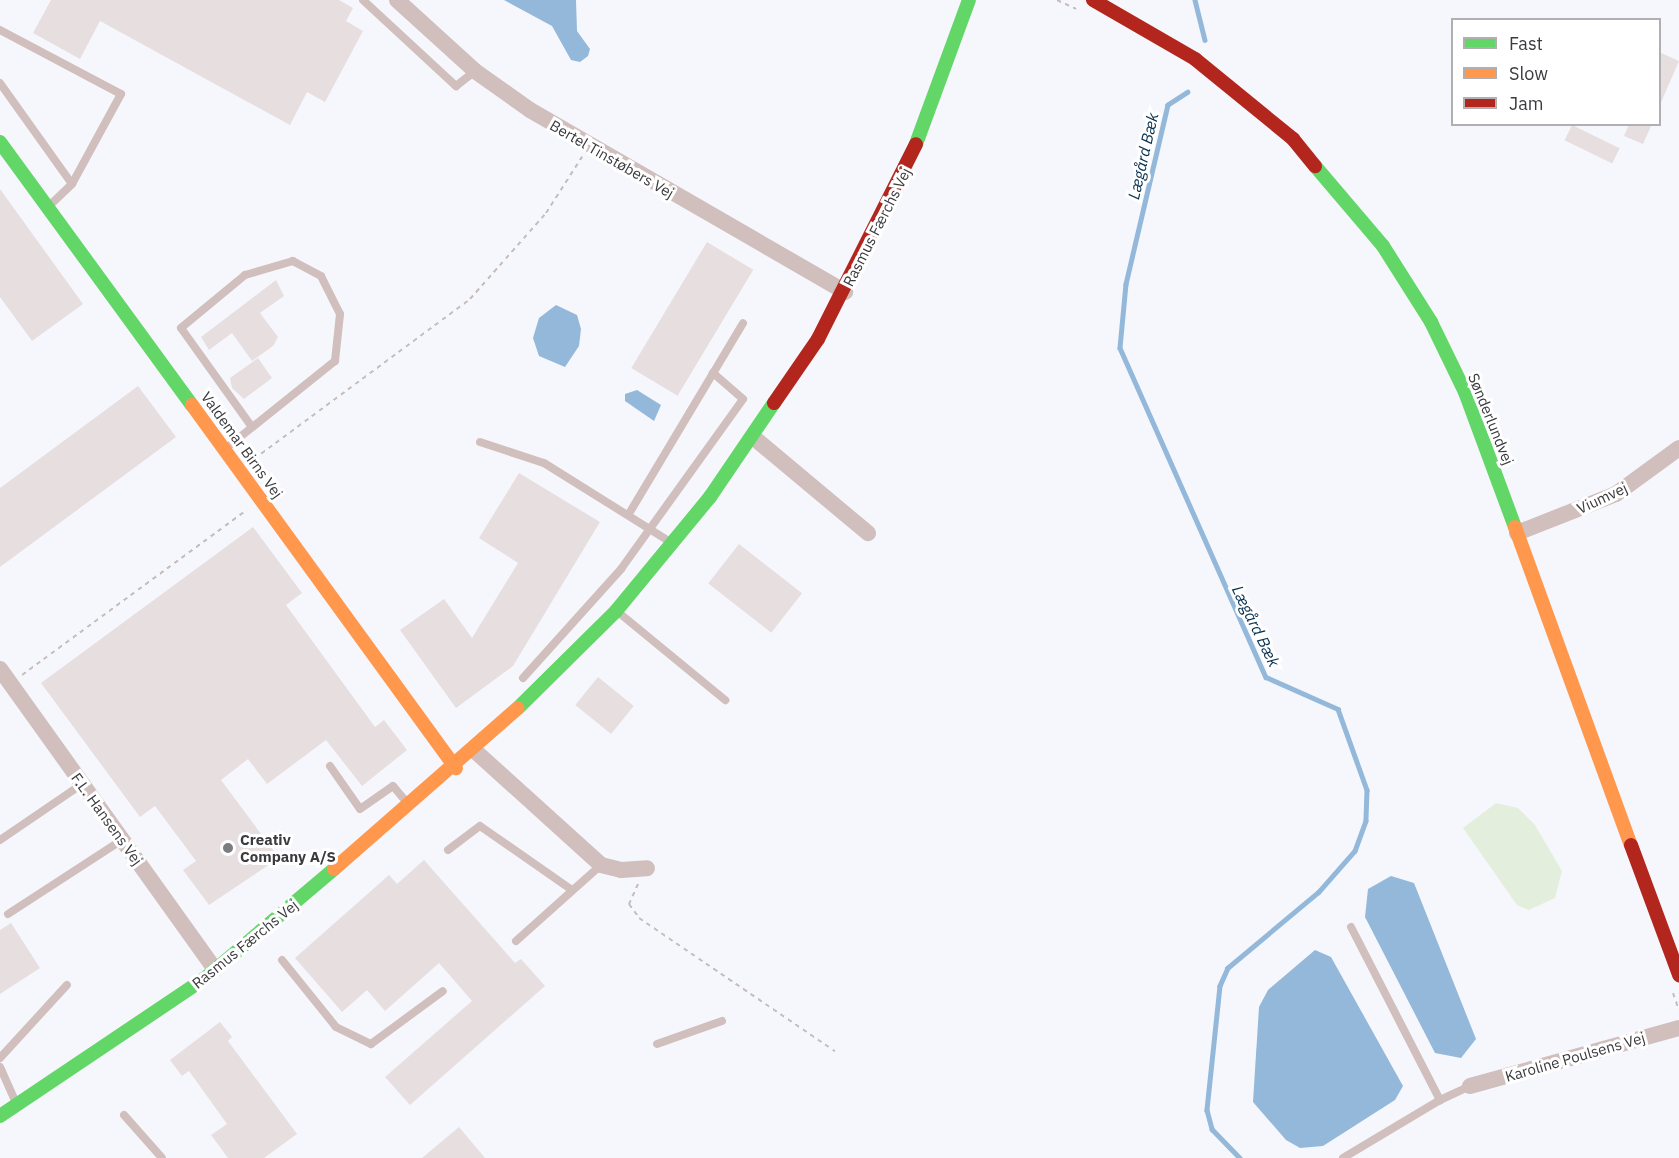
<!DOCTYPE html>
<html>
<head>
<meta charset="utf-8">
<style>
	body { margin:0 }
	#map { position:relative; width:1679px; height:1158px; overflow:hidden; background:#f6f7fc; font-family:"IBM Plex Sans",sans-serif }
	div>[style] { position:absolute }
	.green>* { inset:0; background:#e3efdc }
	.water>* { inset:0; background:#93b8da }
	.stream>* { height:4.5px; margin:-2.25px; padding:0 2.25px; transform-origin:2.25px; border-radius:2.25px; background:#93b8da }
	.building>* { inset:0; background:#e7dee0; transform-origin:0 0 }
	.path>* { height:2px; margin-top:-1px; transform-origin:0; background:repeating-linear-gradient(90deg,#c6bcbc 0 4.5px,transparent 0 9px) }
	.lane>* { height:8px; margin:-4px; padding:0 4px; transform-origin:4px; border-radius:4px; background:#d0bfbd }
	.street>* { height:16px; margin:-8px; padding:0 8px; transform-origin:8px; border-radius:8px; background:#d0bfbd }
	.fast>* { height:14px; margin:-7px; padding:0 7px; transform-origin:7px; border-radius:7px; background:#63d668 }
	.slow>* { height:14px; margin:-7px; padding:0 7px; transform-origin:7px; border-radius:7px; background:#ff974d }
	.jam>* { height:14px; margin:-7px; padding:0 7px; transform-origin:7px; border-radius:7px; background:#b3261e }
	.dots>* { width:16px; height:16px; translate:-50% -50%; box-sizing:border-box; border:3px solid #fff; border-radius:50% }
	span { translate:-50% -50%; white-space:nowrap; text-align:center; line-height:1.15; -webkit-text-stroke:6px #fff; paint-order:stroke }
	.street-label { font-size:15px; color:#3a3a3f }
	.poi-label { font-size:15px; color:#3a3a3f; font-weight:700 }
	.left { translate:0 -50%; text-align:left }
	.water-label { font-size:16px; color:#052f4e; font-style:italic }
	.legend { position:absolute; left:1451px; top:18px; width:210px; height:108px; box-sizing:border-box; background:#fff; border:2px solid #b0b0b2; margin:0; padding:8px 10px; list-style:none; font-size:18px; color:#3a3a3f }
	.legend li { display:flex; align-items:center; gap:12px; height:30px }
	.legend b { width:30px; border:2px solid #b0b0b2 }
</style>
</head>
<body>
<div id="map">
	<div class="green">
		<div style="clip-path:polygon(1496px 803px,1518px 808px,1535px 825px,1562px 871px,1555px 898px,1529px 910px,1517px 905px,1463px 828px)"></div>
	</div>
	<div class="water">
		<div style="clip-path:polygon(504px 0,576px 0,577px 31px,590px 49px,588px 56px,580px 62px,571px 60px,552px 26px)"></div>
		<div style="clip-path:polygon(556px 305px,577px 315px,581px 329px,579px 346px,565px 367px,539px 356px,533px 338px,539px 318px)"></div>
		<div style="clip-path:polygon(637px 390px,661px 405px,654px 421px,625px 401px,625px 394px)"></div>
		<div style="clip-path:polygon(1391px 876px,1414px 883px,1476px 1039px,1461px 1058px,1435px 1053px,1365px 917px,1368px 889px)"></div>
		<div style="clip-path:polygon(1315px 950px,1331px 957px,1403px 1086px,1395px 1100px,1323px 1146px,1300px 1148px,1286px 1140px,1253px 1102px,1259px 1007px,1268px 990px)"></div>
	</div>
	<div class="stream">
		<div style="left:1195px;top:0;width:41px;rotate:76deg"></div>
		<div style="left:1188px;top:92px;width:24px;rotate:147deg"></div>
		<div style="left:1168px;top:105px;width:184px;rotate:103.2deg"></div>
		<div style="left:1126px;top:284px;width:64px;rotate:95.4deg"></div>
		<div style="left:1120px;top:348px;width:360px;rotate:66.1deg"></div>
		<div style="left:1266px;top:677px;width:79px;rotate:24deg"></div>
		<div style="left:1338px;top:709px;width:86px;rotate:70.3deg"></div>
		<div style="left:1367px;top:790px;width:31px;rotate:92deg"></div>
		<div style="left:1366px;top:821px;width:32px;rotate:110deg"></div>
		<div style="left:1355px;top:851px;width:55px;rotate:131.3deg"></div>
		<div style="left:1319px;top:892px;width:119px;rotate:140.1deg"></div>
		<div style="left:1228px;top:968px;width:20px;rotate:114deg"></div>
		<div style="left:1220px;top:986px;width:125px;rotate:96deg"></div>
		<div style="left:1207px;top:1110px;width:20px;rotate:75deg"></div>
		<div style="left:1212px;top:1129px;width:40px;rotate:46deg"></div>
	</div>
	<div class="building">
		<div style="clip-path:polygon(51px 0,339px 0,353px 8px,346px 21px,363px 31px,325px 102px,307px 92px,290px 125px,100px 21px,80px 59px,33px 33px)"></div>
		<div style="clip-path:polygon(1659px 52px,1679px 61px,1659px 107px)"></div>
		<div style="clip-path:polygon(1629px 124px,1652px 124px,1643px 144px,1624px 136px)"></div>
		<div style="left:1572px;top:125px;width:53px;height:17px;rotate:26deg"></div>
		<div style="clip-path:polygon(0 189px,83px 304px,32px 341px,0 297px)"></div>
		<div style="left:707px;top:242px;width:54px;height:147px;rotate:31deg"></div>
		<div style="clip-path:polygon(276px 280px,284px 296px,260px 313px,278px 337px,273px 346px,252px 361px,232px 333px,209px 350px,201px 337px)"></div>
		<div style="clip-path:polygon(258px 358px,272px 378px,244px 399px,232px 388px,230px 378px)"></div>
		<div style="clip-path:polygon(138px 386px,176px 437px,0 567px,0 488px)"></div>
		<div style="clip-path:polygon(519px 473px,600px 522px,513px 666px,456px 708px,400px 630px,444px 599px,472px 638px,518px 563px,479px 538px)"></div>
		<div style="clip-path:polygon(253px 527px,302px 593px,286px 605px,375px 727px,384px 720px,407px 750px,362px 786px,326px 740px,267px 784px,248px 759px,221px 780px,279px 858px,209px 905px,183px 870px,196px 861px,155px 806px,140px 817px,41px 683px)"></div>
		<div style="left:739px;top:544px;width:80px;height:50px;rotate:38deg"></div>
		<div style="left:598px;top:677px;width:46px;height:36px;rotate:39deg"></div>
		<div style="clip-path:polygon(424px 860px,515px 963px,521px 959px,545px 986px,410px 1105px,385px 1077px,472px 1001px,439px 963px,385px 1011px,367px 990px,342px 1012px,295px 958px,389px 875px,397px 884px)"></div>
		<div style="clip-path:polygon(11px 923px,40px 968px,0 994px,0 930px)"></div>
		<div style="clip-path:polygon(220px 1022px,232px 1037px,228px 1041px,297px 1134px,264px 1158px,228px 1158px,211px 1135px,227px 1124px,189px 1071px,182px 1076px,170px 1060px)"></div>
		<div style="clip-path:polygon(459px 1127px,485px 1158px,422px 1158px)"></div>
	</div>
	<div class="path">
		<div style="left:1057px;top:0;width:21px;rotate:25deg"></div>
		<div style="left:254px;top:459px;width:269px;rotate:-36.5deg"></div>
		<div style="left:470px;top:299px;width:115px;rotate:-48.5deg"></div>
		<div style="left:546px;top:213px;width:67px;rotate:-57.3deg"></div>
		<div style="left:22px;top:675px;width:279px;rotate:-36.3deg"></div>
		<div style="left:638px;top:884px;width:22px;rotate:114deg"></div>
		<div style="left:629px;top:904px;width:17px;rotate:54deg"></div>
		<div style="left:639px;top:918px;width:237px;rotate:34.2deg"></div>
		<div style="left:1673px;top:993px;width:18px;rotate:71deg"></div>
	</div>
	<div class="lane">
		<div style="left:363px;top:0;width:127px;rotate:42.8deg"></div>
		<div style="left:456px;top:86px;width:24px;rotate:-38deg"></div>
		<div style="left:0;top:30px;width:137px;rotate:27.9deg"></div>
		<div style="left:121px;top:94px;width:102px;rotate:118.6deg"></div>
		<div style="left:72px;top:184px;width:32px;rotate:136deg"></div>
		<div style="left:0;top:83px;width:124px;rotate:54.5deg"></div>
		<div style="left:480px;top:442px;width:67px;rotate:18.2deg"></div>
		<div style="left:544px;top:463px;width:151px;rotate:32deg"></div>
		<div style="left:225px;top:449px;width:141px;rotate:-38.7deg"></div>
		<div style="left:335px;top:361px;width:47px;rotate:-83.9deg"></div>
		<div style="left:340px;top:314px;width:42px;rotate:-116.6deg"></div>
		<div style="left:321px;top:276px;width:32px;rotate:-152deg"></div>
		<div style="left:293px;top:261px;width:50px;rotate:163.7deg"></div>
		<div style="left:245px;top:275px;width:83px;rotate:140.4deg"></div>
		<div style="left:181px;top:328px;width:122px;rotate:54.4deg"></div>
		<div style="left:630px;top:512px;width:220px;rotate:-59.1deg"></div>
		<div style="left:618px;top:612px;width:139px;rotate:39.4deg"></div>
		<div style="left:523px;top:678px;width:147px;rotate:-48deg"></div>
		<div style="left:621px;top:569px;width:209px;rotate:-54.3deg"></div>
		<div style="left:743px;top:399px;width:40px;rotate:-139deg"></div>
		<div style="left:330px;top:766px;width:52px;rotate:55.1deg"></div>
		<div style="left:360px;top:809px;width:40px;rotate:-34.9deg"></div>
		<div style="left:393px;top:786px;width:26px;rotate:50deg"></div>
		<div style="left:0;top:840px;width:99px;rotate:-34.3deg"></div>
		<div style="left:448px;top:850px;width:40px;rotate:-37deg"></div>
		<div style="left:480px;top:826px;width:112px;rotate:34.8deg"></div>
		<div style="left:8px;top:914px;width:136px;rotate:-33deg"></div>
		<div style="left:1351px;top:927px;width:195px;rotate:62.8deg"></div>
		<div style="left:1440px;top:1100px;width:33px;rotate:-25deg"></div>
		<div style="left:516px;top:941px;width:114px;rotate:-41.8deg"></div>
		<div style="left:282px;top:960px;width:86px;rotate:51.1deg"></div>
		<div style="left:336px;top:1027px;width:39px;rotate:26deg"></div>
		<div style="left:371px;top:1044px;width:89px;rotate:-36.4deg"></div>
		<div style="left:657px;top:1044px;width:69px;rotate:-19.5deg"></div>
		<div style="left:0;top:1058px;width:99px;rotate:-47.5deg"></div>
		<div style="left:0;top:1067px;width:39px;rotate:66deg"></div>
		<div style="left:124px;top:1115px;width:57px;rotate:48.5deg"></div>
		<div style="left:1343px;top:1158px;width:113px;rotate:-30.9deg"></div>
	</div>
	<div class="street">
		<div style="left:397px;top:0;width:105px;rotate:42.3deg"></div>
		<div style="left:475px;top:71px;width:67px;rotate:35.3deg"></div>
		<div style="left:530px;top:110px;width:364px;rotate:30deg"></div>
		<div style="left:753px;top:437px;width:150px;rotate:39.9deg"></div>
		<div style="left:1517px;top:533px;width:106px;rotate:-21.5deg"></div>
		<div style="left:1616px;top:494px;width:78px;rotate:-36.1deg"></div>
		<div style="left:0;top:669px;width:369px;rotate:54.4deg"></div>
		<div style="left:475px;top:751px;width:170px;rotate:42.1deg"></div>
		<div style="left:601px;top:865px;width:21px;rotate:14deg"></div>
		<div style="left:621px;top:870px;width:26px;rotate:-4deg"></div>
		<div style="left:1470px;top:1086px;width:217px;rotate:-15.5deg"></div>
	</div>
	<div class="fast">
		<div style="left:0;top:142px;width:326px;rotate:53.9deg"></div>
		<div style="left:916px;top:144px;width:153px;rotate:-69.8deg"></div>
		<div style="left:1315px;top:166px;width:105px;rotate:49.6deg"></div>
		<div style="left:1383px;top:246px;width:90px;rotate:57.7deg"></div>
		<div style="left:1431px;top:322px;width:78px;rotate:64.1deg"></div>
		<div style="left:1465px;top:392px;width:144px;rotate:69.7deg"></div>
		<div style="left:518px;top:708px;width:138px;rotate:-44.7deg"></div>
		<div style="left:616px;top:611px;width:148px;rotate:-50.5deg"></div>
		<div style="left:710px;top:497px;width:114px;rotate:-55.8deg"></div>
		<div style="left:0;top:1116px;width:246px;rotate:-33.9deg"></div>
		<div style="left:204px;top:979px;width:170px;rotate:-40.2deg"></div>
	</div>
	<div class="slow">
		<div style="left:192px;top:405px;width:449px;rotate:54deg"></div>
		<div style="left:1515px;top:527px;width:338px;rotate:70deg"></div>
		<div style="left:334px;top:869px;width:244px;rotate:-41.2deg"></div>
	</div>
	<div class="jam">
		<div style="left:1093px;top:0;width:118px;rotate:30deg"></div>
		<div style="left:1195px;top:59px;width:127px;rotate:39.2deg"></div>
		<div style="left:1293px;top:139px;width:35px;rotate:51deg"></div>
		<div style="left:774px;top:403px;width:78px;rotate:-55.5deg"></div>
		<div style="left:818px;top:339px;width:218px;rotate:-63.3deg"></div>
		<div style="left:1631px;top:845px;width:139px;rotate:69.7deg"></div>
	</div>
	<div class="dots">
		<div style="left:228px;top:848px;background:#7c7c81"></div>
	</div>
	<div class="street-label">
		<span style="left:612px;top:159px;rotate:30deg">Bertel Tinstøbers Vej</span>
		<span style="left:877px;top:227px;rotate:-63deg">Rasmus Færchs Vej</span>
		<span style="left:1491px;top:419px;rotate:68deg">Sønderlundvej</span>
		<span style="left:242px;top:445px;rotate:54deg">Valdemar Birns Vej</span>
		<span style="left:1602px;top:498px;rotate:-25deg">Viumvej</span>
		<span style="left:107px;top:819px;rotate:54deg">F.L. Hansens Vej</span>
		<span style="left:245px;top:944px;rotate:-39deg">Rasmus Færchs Vej</span>
		<span style="left:1575px;top:1057px;rotate:-16deg">Karoline Poulsens Vej</span>
	</div>
	<div class="poi-label">
		<span class="left" style="left:240px;top:848px">Creativ<br>Company A/S</span>
	</div>
	<div class="water-label">
		<span style="left:1143px;top:156px;rotate:-77deg">Lægård Bæk</span>
		<span style="left:1256px;top:626px;rotate:64deg">Lægård Bæk</span>
	</div>
	<ul class="legend">
	<li><b style="height:8px;background:#63d668"></b>Fast</li>
	<li><b style="height:8px;background:#ff974d"></b>Slow</li>
	<li><b style="height:8px;background:#b3261e"></b>Jam</li>
	</ul>
</div>
</body>
</html>
